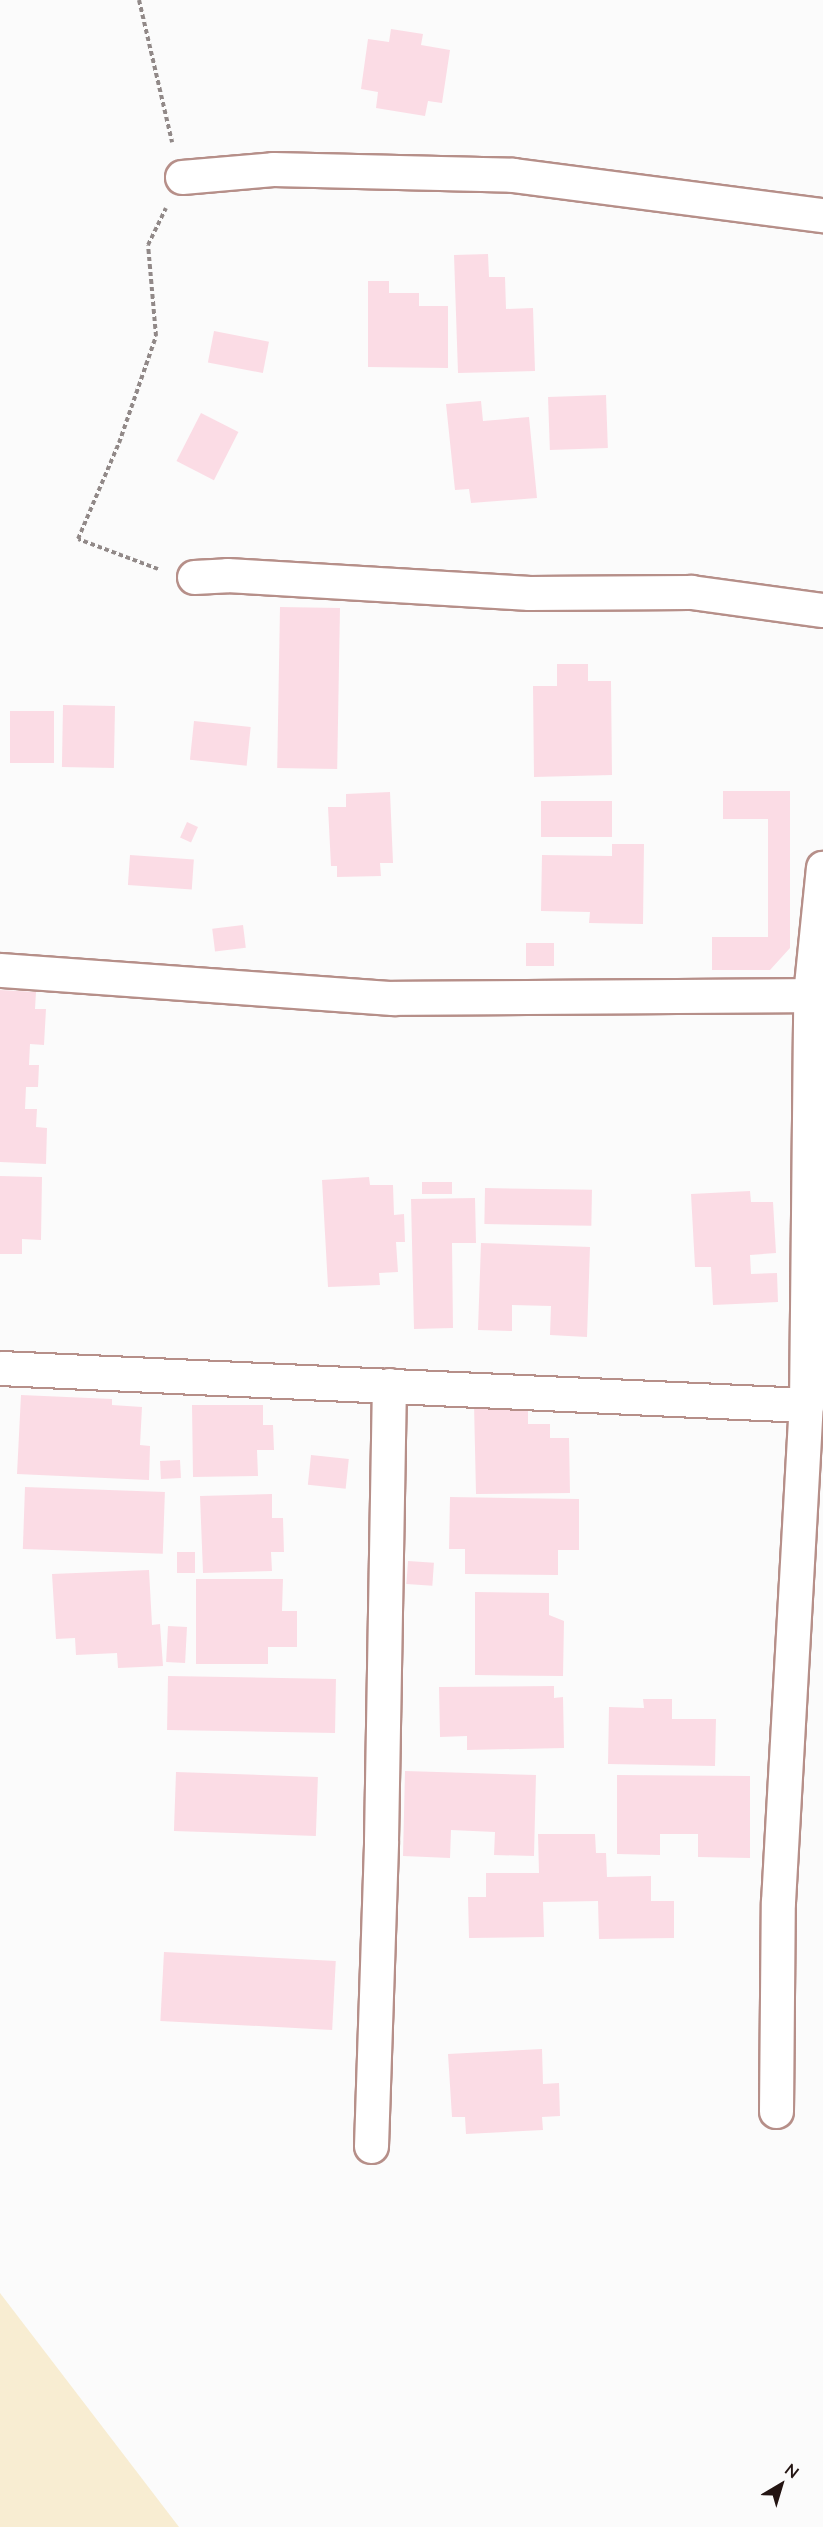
<!DOCTYPE html>
<html>
<head>
<meta charset="utf-8">
<style>
	body { margin:0 }
	#map { position:relative; width:823px; height:2527px; overflow:hidden; background:#fbfbfb; font-family:Lato,sans-serif }
	div>[style] { position:absolute }
	.green>* { inset:0; background:#f8edd2 }
	.building>* { inset:0; background:#fbdce5; transform-origin:0 0 }
	.path>* { height:4px; margin-top:-2px; transform-origin:0; background:repeating-linear-gradient(90deg,#918988 0 4.5px,transparent 0 7.5px) }
	.roads { filter:drop-shadow(2px 0 #b68f89) drop-shadow(-2px 0 #b68f89) drop-shadow(0 2px #b68f89) drop-shadow(0 -2px #b68f89) }
	.minor>* { height:33px; margin:-16.5px; padding:0 16.5px; transform-origin:16.5px; border-radius:16.5px; background:#fff }
	span { translate:-50% -50%; white-space:nowrap; text-align:center; line-height:1.15; -webkit-text-stroke:4.5px #fbfbfb; paint-order:stroke }
	.north { position:absolute; left:751px; top:2455px; width:60px; height:60px; -webkit-text-stroke:4px #fbfbfb; paint-order:stroke; rotate:38deg; font-size:16px; font-weight:700; line-height:24px; text-align:center; color:#231412 }
	.north::after { content:''; display:block; margin:auto; width:21px; height:27px; background:#231412; clip-path:polygon(50% 0,100% 100%,50% 72%,0 100%) }
</style>
</head>
<body>
<div id="map">
	<div class="green">
		<div style="clip-path:polygon(0 2293px,179px 2527px,0 2527px)"></div>
	</div>
	<div class="building">
		<div style="clip-path:polygon(391px 29px,423px 34px,421px 45px,450px 50px,442px 103px,428px 101px,425px 116px,376px 108px,378px 92px,361px 89px,368px 39px,389px 42px)"></div>
		<div style="clip-path:polygon(488px 254px,489px 277px,505px 277px,506px 309px,533px 308px,535px 371px,458px 373px,454px 255px)"></div>
		<div style="clip-path:polygon(368px 281px,389px 281px,389px 293px,419px 293px,419px 306px,448px 306px,448px 368px,368px 367px)"></div>
		<div style="left:214px;top:331px;width:56px;height:32px;rotate:11deg"></div>
		<div style="left:606px;top:395px;width:53px;height:58px;rotate:88deg"></div>
		<div style="clip-path:polygon(481px 401px,483px 421px,529px 417px,537px 498px,471px 503px,469px 489px,455px 490px,446px 404px)"></div>
		<div style="left:201px;top:413px;width:42px;height:54px;rotate:27deg"></div>
		<div style="left:280px;top:607px;width:60px;height:161px;rotate:1deg"></div>
		<div style="clip-path:polygon(557px 664px,588px 664px,588px 681px,611px 681px,612px 775px,534px 777px,533px 686px,557px 686px)"></div>
		<div style="left:63px;top:705px;width:52px;height:62px;rotate:1deg"></div>
		<div style="left:10px;top:711px;width:44px;height:52px"></div>
		<div style="left:194px;top:721px;width:57px;height:39px;rotate:6deg"></div>
		<div style="clip-path:polygon(723px 791px,790px 791px,790px 948px,770px 970px,712px 970px,712px 937px,768px 937px,768px 819px,723px 819px)"></div>
		<div style="clip-path:polygon(390px 792px,393px 863px,380px 863px,381px 876px,337px 877px,337px 866px,331px 866px,328px 807px,346px 807px,346px 794px)"></div>
		<div style="left:541px;top:801px;width:71px;height:36px"></div>
		<div style="left:187px;top:822px;width:12px;height:17px;rotate:24deg"></div>
		<div style="clip-path:polygon(612px 844px,644px 844px,643px 924px,589px 923px,590px 912px,541px 911px,542px 855px,612px 856px)"></div>
		<div style="left:130px;top:855px;width:64px;height:30px;rotate:4deg"></div>
		<div style="left:243px;top:925px;width:23px;height:31px;rotate:83deg"></div>
		<div style="left:554px;top:943px;width:23px;height:28px;rotate:90deg"></div>
		<div style="clip-path:polygon(0 990px,36px 992px,35px 1009px,46px 1009px,44px 1045px,30px 1044px,29px 1065px,39px 1065px,38px 1087px,26px 1087px,25px 1109px,37px 1109px,36px 1127px,47px 1128px,46px 1164px,0 1162px)"></div>
		<div style="clip-path:polygon(0 1176px,42px 1177px,41px 1240px,22px 1239px,22px 1254px,0 1254px)"></div>
		<div style="clip-path:polygon(369px 1177px,370px 1185px,393px 1185px,394px 1215px,404px 1214px,405px 1242px,396px 1242px,398px 1272px,379px 1273px,380px 1285px,328px 1287px,322px 1180px)"></div>
		<div style="left:452px;top:1182px;width:12px;height:30px;rotate:90deg"></div>
		<div style="left:485px;top:1188px;width:107px;height:36px;rotate:1deg"></div>
		<div style="clip-path:polygon(750px 1191px,751px 1202px,773px 1202px,776px 1253px,750px 1255px,751px 1274px,777px 1273px,778px 1302px,713px 1305px,711px 1267px,695px 1267px,691px 1194px)"></div>
		<div style="clip-path:polygon(475px 1198px,476px 1243px,452px 1243px,453px 1328px,414px 1329px,411px 1199px)"></div>
		<div style="clip-path:polygon(481px 1243px,590px 1247px,587px 1337px,550px 1335px,551px 1306px,512px 1305px,512px 1331px,478px 1330px)"></div>
		<div style="clip-path:polygon(21px 1395px,112px 1399px,112px 1405px,142px 1407px,140px 1445px,150px 1446px,149px 1480px,17px 1474px)"></div>
		<div style="clip-path:polygon(474px 1404px,528px 1404px,528px 1424px,550px 1424px,550px 1438px,569px 1438px,570px 1493px,476px 1494px)"></div>
		<div style="clip-path:polygon(192px 1405px,263px 1405px,263px 1425px,273px 1425px,274px 1450px,257px 1450px,258px 1476px,193px 1477px)"></div>
		<div style="left:311px;top:1455px;width:38px;height:30px;rotate:6deg"></div>
		<div style="left:180px;top:1460px;width:18px;height:20px;rotate:87deg"></div>
		<div style="left:25px;top:1487px;width:140px;height:62px;rotate:2deg"></div>
		<div style="clip-path:polygon(272px 1494px,272px 1518px,283px 1518px,284px 1552px,271px 1552px,272px 1571px,203px 1573px,200px 1496px)"></div>
		<div style="clip-path:polygon(450px 1497px,579px 1499px,579px 1550px,558px 1550px,558px 1575px,465px 1574px,465px 1549px,449px 1549px)"></div>
		<div style="left:177px;top:1552px;width:18px;height:21px"></div>
		<div style="left:408px;top:1561px;width:26px;height:23px;rotate:4deg"></div>
		<div style="clip-path:polygon(149px 1570px,152px 1625px,160px 1624px,163px 1666px,118px 1668px,117px 1653px,76px 1655px,75px 1638px,56px 1639px,52px 1574px)"></div>
		<div style="clip-path:polygon(196px 1579px,283px 1579px,282px 1611px,297px 1611px,297px 1647px,268px 1647px,268px 1664px,196px 1664px)"></div>
		<div style="clip-path:polygon(475px 1592px,549px 1593px,549px 1615px,564px 1621px,563px 1676px,475px 1675px)"></div>
		<div style="left:168px;top:1626px;width:19px;height:36px;rotate:3deg"></div>
		<div style="left:168px;top:1676px;width:168px;height:54px;rotate:1deg"></div>
		<div style="clip-path:polygon(554px 1686px,554px 1698px,563px 1697px,564px 1748px,467px 1750px,467px 1736px,440px 1737px,439px 1687px)"></div>
		<div style="clip-path:polygon(643px 1699px,672px 1699px,672px 1719px,716px 1719px,715px 1766px,608px 1764px,609px 1707px,644px 1708px)"></div>
		<div style="clip-path:polygon(405px 1771px,536px 1775px,534px 1856px,494px 1855px,495px 1832px,451px 1830px,450px 1858px,403px 1856px)"></div>
		<div style="left:176px;top:1772px;width:142px;height:59px;rotate:2deg"></div>
		<div style="clip-path:polygon(617px 1775px,750px 1776px,750px 1858px,698px 1857px,698px 1834px,660px 1834px,660px 1855px,617px 1854px)"></div>
		<div style="clip-path:polygon(538px 1834px,595px 1834px,596px 1853px,606px 1853px,607px 1877px,651px 1876px,651px 1901px,674px 1901px,674px 1938px,599px 1939px,598px 1901px,543px 1902px,544px 1937px,469px 1938px,468px 1897px,486px 1897px,486px 1873px,539px 1873px)"></div>
		<div style="left:164px;top:1952px;width:172px;height:69px;rotate:3deg"></div>
		<div style="clip-path:polygon(542px 2049px,543px 2084px,559px 2083px,560px 2116px,542px 2117px,543px 2130px,466px 2134px,465px 2117px,452px 2117px,448px 2054px)"></div>
	</div>
	<div class="path">
		<div style="left:139px;top:0;width:146px;rotate:76.9deg"></div>
		<div style="left:158px;top:569px;width:85px;rotate:-159.4deg"></div>
		<div style="left:78px;top:539px;width:104px;rotate:-66.9deg"></div>
		<div style="left:119px;top:443px;width:113px;rotate:-70.9deg"></div>
		<div style="left:156px;top:336px;width:91px;rotate:-95deg"></div>
		<div style="left:148px;top:245px;width:41px;rotate:-64.1deg"></div>
	</div>
	<div class="roads">
		<div class="minor">
			<div style="left:182px;top:177px;width:91px;rotate:-5deg"></div>
			<div style="left:273px;top:169px;width:240px;rotate:1.4deg"></div>
			<div style="left:513px;top:175px;width:313px;rotate:7.4deg"></div>
			<div style="left:194px;top:577px;width:33px;rotate:-3deg"></div>
			<div style="left:227px;top:575px;width:303px;rotate:3.4deg"></div>
			<div style="left:529px;top:593px;width:162px;rotate:-0.4deg"></div>
			<div style="left:691px;top:592px;width:133px;rotate:7.8deg"></div>
			<div style="left:0;top:970px;width:394px;rotate:4.1deg"></div>
			<div style="left:393px;top:998px;width:417px;rotate:-0.4deg"></div>
			<div style="left:0;top:1368px;width:807px;rotate:2.63deg"></div>
			<div style="left:806px;top:1405px;width:410px;rotate:-89.4deg"></div>
			<div style="left:810px;top:995px;width:128px;rotate:-84.2deg"></div>
			<div style="left:776px;top:2111px;width:209px;rotate:-89.5deg"></div>
			<div style="left:778px;top:1902px;width:498px;rotate:-86.8deg"></div>
			<div style="left:371px;top:2146px;width:305px;rotate:-88.1deg"></div>
			<div style="left:381px;top:1841px;width:456px;rotate:-89deg"></div>
		</div>
	</div>
	<div class="north">N</div>
</div>
</body>
</html>
